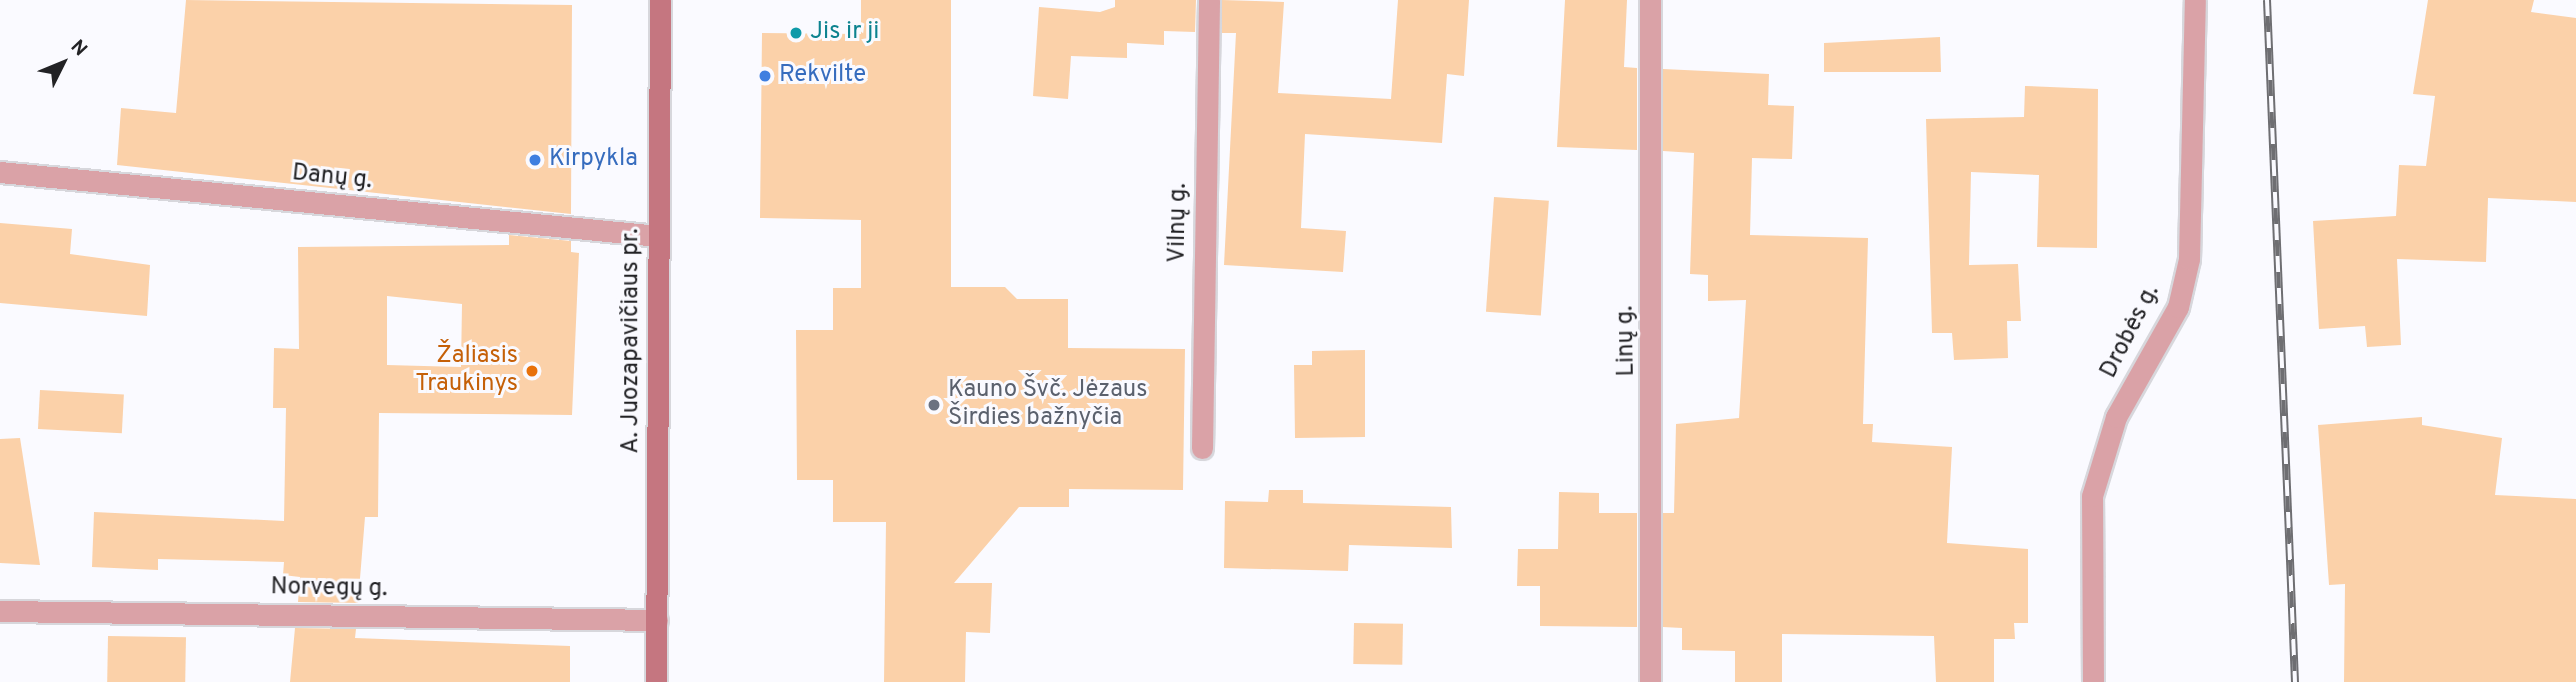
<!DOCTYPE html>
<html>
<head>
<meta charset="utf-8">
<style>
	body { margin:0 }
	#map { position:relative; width:2576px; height:682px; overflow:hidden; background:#fafaff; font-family:Overpass,sans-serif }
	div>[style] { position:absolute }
	.building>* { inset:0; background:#fbd1a9; transform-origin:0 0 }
	.roads { filter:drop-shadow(2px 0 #d7d7dc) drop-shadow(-2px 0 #d7d7dc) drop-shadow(0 2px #d7d7dc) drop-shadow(0 -2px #d7d7dc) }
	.minor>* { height:21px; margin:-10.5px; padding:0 10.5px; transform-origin:10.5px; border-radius:10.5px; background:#daa2a7 }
	.secondary>* { height:21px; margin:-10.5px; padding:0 10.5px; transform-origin:10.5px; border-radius:10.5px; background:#c57680 }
	.rail>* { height:8px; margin-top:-4px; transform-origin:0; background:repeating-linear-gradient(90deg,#fafaff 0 16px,#6e6e72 0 32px); box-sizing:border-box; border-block:2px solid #6e6e72 }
	.dots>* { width:19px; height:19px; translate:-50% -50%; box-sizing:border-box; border:4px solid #fafaff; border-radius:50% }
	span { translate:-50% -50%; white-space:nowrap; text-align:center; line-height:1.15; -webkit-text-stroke:6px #fafaff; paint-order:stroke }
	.culture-label { font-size:24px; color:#0d838f }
	.left { translate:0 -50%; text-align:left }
	.shop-label { font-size:24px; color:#366cbe }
	.street-label { font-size:24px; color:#222225 }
	.food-label { font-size:24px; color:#c56008 }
	.right { translate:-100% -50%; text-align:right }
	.worship-label { font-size:24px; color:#5b616d }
	.north { position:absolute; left:28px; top:28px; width:70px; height:70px; -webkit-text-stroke:5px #fafaff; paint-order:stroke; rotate:47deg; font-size:19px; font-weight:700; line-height:28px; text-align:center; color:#222225 }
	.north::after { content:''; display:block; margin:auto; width:24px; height:32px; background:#222225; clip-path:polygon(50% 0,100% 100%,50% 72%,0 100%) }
</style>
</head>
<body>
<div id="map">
	<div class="building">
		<div style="clip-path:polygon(186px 0,572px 5px,571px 214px,117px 165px,121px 108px,176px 113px)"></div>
		<div style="clip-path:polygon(861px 0,951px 0,951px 287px,1005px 287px,1017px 299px,1068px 299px,1068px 348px,1185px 349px,1183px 490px,1069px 489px,1069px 507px,1019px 507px,954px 583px,992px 583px,990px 633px,966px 632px,965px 682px,884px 682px,886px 522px,833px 522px,833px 480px,797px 480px,796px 330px,833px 330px,833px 288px,861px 288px,861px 220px,760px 218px,762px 33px,861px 34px)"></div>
		<div style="clip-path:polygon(1115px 0,1196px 0,1195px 32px,1164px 31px,1164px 45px,1127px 43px,1127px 58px,1071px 56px,1068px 99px,1033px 96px,1039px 7px,1100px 12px,1115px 7px)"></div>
		<div style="clip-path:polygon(1222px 0,1284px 2px,1278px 93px,1391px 99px,1398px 0,1469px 0,1464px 76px,1447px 74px,1442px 143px,1305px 134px,1301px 228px,1346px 231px,1343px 272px,1224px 265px,1236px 33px,1222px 33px)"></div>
		<div style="clip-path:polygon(1565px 0,1627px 0,1624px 67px,1637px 68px,1637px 150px,1557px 147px)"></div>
		<div style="clip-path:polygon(2428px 0,2534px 0,2531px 12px,2576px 18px,2576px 202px,2488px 198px,2486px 262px,2397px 259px,2401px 345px,2367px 347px,2365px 326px,2319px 329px,2313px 221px,2396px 216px,2399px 165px,2426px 166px,2435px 96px,2413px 94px)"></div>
		<div style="clip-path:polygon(1940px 37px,1941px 72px,1824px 72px,1824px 43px)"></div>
		<div style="clip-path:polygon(1663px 69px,1769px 74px,1768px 105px,1794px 106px,1792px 159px,1752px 158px,1750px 235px,1868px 238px,1863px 424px,1873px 424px,1872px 442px,1952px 447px,1947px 543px,2028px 549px,2028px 623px,2014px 623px,2015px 639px,1994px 639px,1994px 682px,1936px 682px,1934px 636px,1782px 634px,1782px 682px,1735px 682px,1735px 651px,1682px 650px,1682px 628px,1663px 627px,1663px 513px,1674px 513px,1676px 424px,1739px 418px,1746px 300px,1708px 301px,1708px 275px,1690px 274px,1694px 153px,1663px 151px)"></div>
		<div style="clip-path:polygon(2025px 86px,2098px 89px,2097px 248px,2037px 247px,2039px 175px,1971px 172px,1969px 265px,2018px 264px,2021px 321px,2007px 321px,2008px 358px,1954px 360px,1952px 333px,1932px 333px,1926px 119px,2024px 117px)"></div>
		<div style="left:1494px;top:197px;width:55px;height:115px;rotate:4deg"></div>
		<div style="clip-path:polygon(0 223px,72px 229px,70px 254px,150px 265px,147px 316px,0 303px)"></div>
		<div style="clip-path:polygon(evenodd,509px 235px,571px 241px,571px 252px,579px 253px,572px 415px,379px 413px,378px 517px,365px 517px,358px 603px,298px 602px,300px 577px,283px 575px,284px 562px,158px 559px,158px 570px,92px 567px,94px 512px,284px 521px,286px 408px,273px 408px,274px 348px,299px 349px,298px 247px,509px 245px,509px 235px,387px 296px,462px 304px,461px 367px,387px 365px,387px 296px)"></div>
		<div style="clip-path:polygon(1365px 350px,1365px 437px,1295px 438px,1294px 365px,1312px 365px,1312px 351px)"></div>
		<div style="left:40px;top:390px;width:84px;height:39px;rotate:3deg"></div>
		<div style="clip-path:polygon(2422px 417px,2422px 425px,2502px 438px,2495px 495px,2576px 499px,2576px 682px,2344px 682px,2345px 584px,2329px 585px,2318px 425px)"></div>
		<div style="clip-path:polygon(20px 438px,40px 565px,0 563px,0 439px)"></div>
		<div style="clip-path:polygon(1269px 490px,1303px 490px,1303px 503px,1451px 507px,1452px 548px,1349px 545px,1348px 571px,1224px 568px,1225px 501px,1268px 502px)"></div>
		<div style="clip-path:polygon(1559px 492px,1599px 493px,1599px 513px,1637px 513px,1637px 627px,1540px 626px,1540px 586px,1517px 586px,1518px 549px,1558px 549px)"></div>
		<div style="left:1354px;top:623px;width:49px;height:41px;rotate:1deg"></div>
		<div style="clip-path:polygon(295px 628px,356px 629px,355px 638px,570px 646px,570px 682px,290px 682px)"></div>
		<div style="left:108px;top:636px;width:78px;height:46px;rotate:1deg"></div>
	</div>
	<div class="roads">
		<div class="minor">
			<div style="left:1650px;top:0;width:682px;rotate:90deg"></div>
			<div style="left:0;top:172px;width:662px;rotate:5.55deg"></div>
			<div style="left:1202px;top:448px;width:448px;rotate:-89.1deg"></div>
			<div style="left:0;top:611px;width:657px;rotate:0.78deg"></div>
			<div style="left:2093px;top:682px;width:186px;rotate:-90.3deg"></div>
			<div style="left:2092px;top:496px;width:83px;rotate:-73.1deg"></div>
			<div style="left:2116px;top:417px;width:126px;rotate:-60.6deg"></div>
			<div style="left:2178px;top:307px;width:49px;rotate:-77.1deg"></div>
			<div style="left:2189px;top:259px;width:259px;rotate:-88.7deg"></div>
		</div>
		<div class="secondary">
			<div style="left:656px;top:682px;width:682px;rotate:-89.66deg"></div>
		</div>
	</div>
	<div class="rail">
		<div style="left:2267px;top:0;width:683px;rotate:87.65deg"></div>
	</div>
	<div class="dots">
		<div style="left:796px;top:33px;background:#0f9aa8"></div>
		<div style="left:765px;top:76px;background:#3f7fe0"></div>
		<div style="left:535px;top:160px;background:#3f7fe0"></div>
		<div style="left:532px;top:371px;background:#e8710a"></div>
		<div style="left:934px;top:405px;background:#6b7280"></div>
	</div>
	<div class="culture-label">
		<span class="left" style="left:810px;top:33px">Jis ir ji</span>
	</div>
	<div class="shop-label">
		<span class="left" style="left:779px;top:76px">Rekvilte</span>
		<span class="left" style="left:549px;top:160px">Kirpykla</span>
	</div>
	<div class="street-label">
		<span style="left:332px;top:178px;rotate:6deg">Danų g.</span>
		<span style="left:1179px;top:223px;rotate:-89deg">Vilnų g.</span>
		<span style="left:2131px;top:332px;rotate:-63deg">Drobės g.</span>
		<span style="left:632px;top:341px;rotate:-90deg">A. Juozapavičiaus pr.</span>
		<span style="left:1627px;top:341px;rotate:-91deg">Linų g.</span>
		<span style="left:329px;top:589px;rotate:1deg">Norvegų g.</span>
	</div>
	<div class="food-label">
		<span class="right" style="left:518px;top:371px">Žaliasis<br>Traukinys</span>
	</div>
	<div class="worship-label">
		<span class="left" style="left:948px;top:405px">Kauno Švč. Jėzaus<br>Širdies bažnyčia</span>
	</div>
	<div class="north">N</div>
</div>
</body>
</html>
